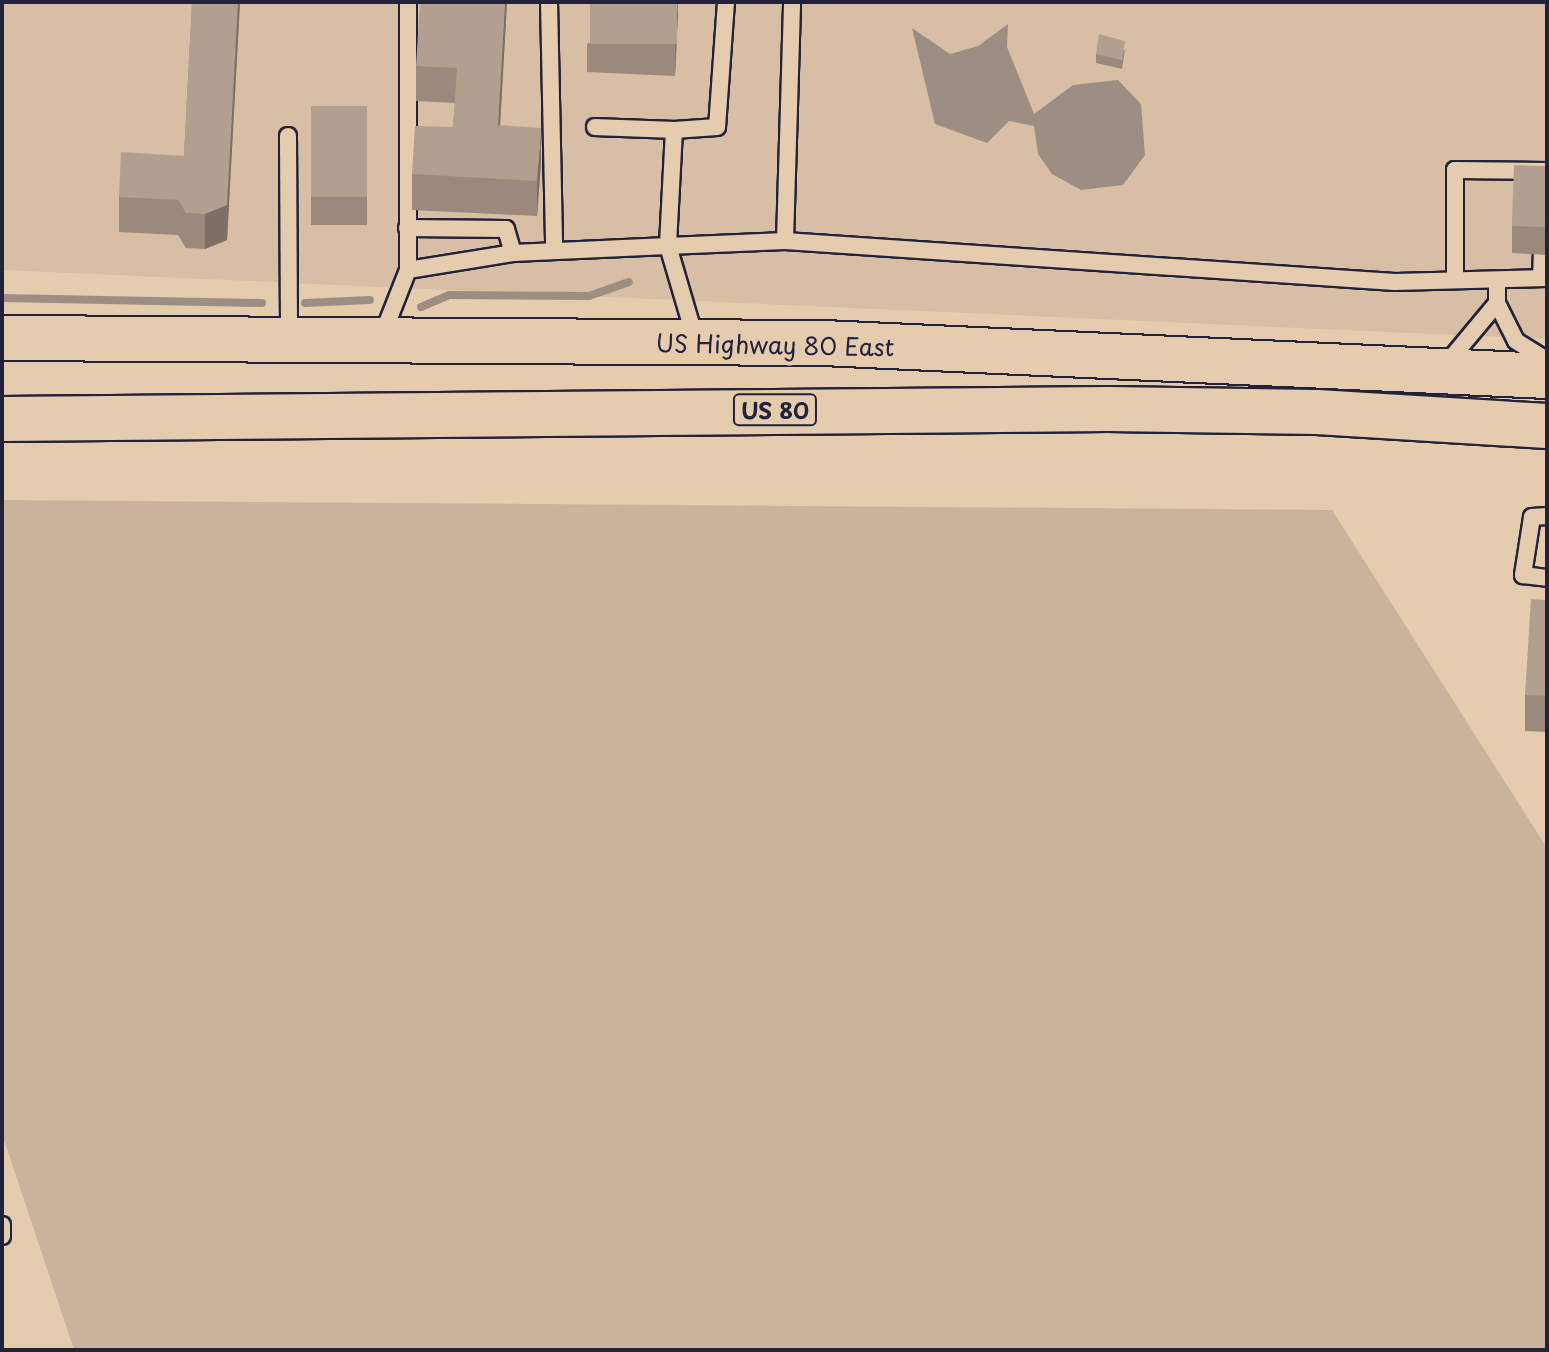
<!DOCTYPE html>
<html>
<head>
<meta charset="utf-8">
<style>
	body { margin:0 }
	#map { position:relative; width:1549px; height:1352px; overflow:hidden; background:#e6ccae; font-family:"Playpen Sans",sans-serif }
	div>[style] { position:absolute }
	.built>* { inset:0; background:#d7bea5 }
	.green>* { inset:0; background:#c9b39d }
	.water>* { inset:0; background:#9d8e84 }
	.stream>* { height:8px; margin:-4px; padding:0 4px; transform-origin:4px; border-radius:4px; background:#9d8e84 }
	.roads { filter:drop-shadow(2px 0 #22223b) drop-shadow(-2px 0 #22223b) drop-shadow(0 2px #22223b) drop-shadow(0 -2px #22223b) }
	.lane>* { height:16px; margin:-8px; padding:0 8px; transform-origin:8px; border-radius:8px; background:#e6ccae }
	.primary>* { height:44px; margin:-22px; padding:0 22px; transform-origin:22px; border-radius:22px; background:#e6ccae }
	.wall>* { inset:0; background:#9a897c; transform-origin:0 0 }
	.shaded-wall>* { inset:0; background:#7d6f65 }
	.building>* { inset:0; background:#b39f90; transform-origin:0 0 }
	span { translate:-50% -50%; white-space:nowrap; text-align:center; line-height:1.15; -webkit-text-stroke:8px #e6ccae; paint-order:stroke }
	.shield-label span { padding:2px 6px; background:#e6ccae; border:2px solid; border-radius:6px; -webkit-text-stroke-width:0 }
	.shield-label { font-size:22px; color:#22223b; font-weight:700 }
	.street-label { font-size:24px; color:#22223b }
	.frame { position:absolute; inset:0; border:4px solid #22223b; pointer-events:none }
</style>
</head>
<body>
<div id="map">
	<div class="built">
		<div style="clip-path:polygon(2px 2px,1547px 2px,1547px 339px,2px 270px)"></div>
	</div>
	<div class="green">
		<div style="clip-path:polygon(2px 500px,1332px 510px,1547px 848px,1547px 1350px,74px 1350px,2px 1134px)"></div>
	</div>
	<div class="water">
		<div style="clip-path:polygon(1008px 24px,1007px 47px,1034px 114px,1073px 85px,1118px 80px,1141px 104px,1145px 155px,1123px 185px,1081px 190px,1052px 174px,1038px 154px,1034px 126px,1009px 121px,987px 143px,935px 124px,912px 28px,950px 54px,978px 46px)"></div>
	</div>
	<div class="stream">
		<div style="left:2px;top:298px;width:260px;rotate:1.1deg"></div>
		<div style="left:305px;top:303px;width:65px;rotate:-2.6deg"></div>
		<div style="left:421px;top:307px;width:30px;rotate:-23deg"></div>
		<div style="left:449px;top:295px;width:140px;rotate:0.4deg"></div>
		<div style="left:589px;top:296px;width:42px;rotate:-19.3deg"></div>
	</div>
	<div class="roads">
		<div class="lane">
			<div style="left:549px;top:2px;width:248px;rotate:88.8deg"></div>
			<div style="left:726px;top:2px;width:125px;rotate:94.1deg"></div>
			<div style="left:717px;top:127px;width:43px;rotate:176deg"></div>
			<div style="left:674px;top:130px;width:116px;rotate:93deg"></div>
			<div style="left:668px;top:246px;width:117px;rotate:-2.4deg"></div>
			<div style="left:785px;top:241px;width:611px;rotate:3.85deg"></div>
			<div style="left:1395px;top:282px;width:152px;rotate:-1.5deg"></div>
			<div style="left:595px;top:127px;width:79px;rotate:2.2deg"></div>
			<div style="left:288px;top:136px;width:203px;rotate:89.7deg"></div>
			<div style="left:407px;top:228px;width:99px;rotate:0.6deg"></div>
			<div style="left:506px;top:229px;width:25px;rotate:74deg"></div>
			<div style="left:785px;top:241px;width:239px;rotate:-88.3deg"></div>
			<div style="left:408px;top:270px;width:268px;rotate:-90deg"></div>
			<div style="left:1541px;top:278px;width:23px;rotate:-88deg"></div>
			<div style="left:1455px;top:280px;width:110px;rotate:-90deg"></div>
			<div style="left:1455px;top:170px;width:92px;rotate:0.6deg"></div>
			<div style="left:1497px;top:281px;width:22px;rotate:90deg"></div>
			<div style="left:1497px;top:303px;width:42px;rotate:63.4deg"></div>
			<div style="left:1516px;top:341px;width:36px;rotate:32deg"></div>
			<div style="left:382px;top:336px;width:71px;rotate:-68.5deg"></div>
			<div style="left:408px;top:270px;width:106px;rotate:-9.2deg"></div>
			<div style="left:513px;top:253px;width:155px;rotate:-2.6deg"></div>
			<div style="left:668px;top:246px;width:96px;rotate:73.6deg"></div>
			<div style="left:1447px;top:363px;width:78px;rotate:-50.2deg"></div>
			<div style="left:1547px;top:516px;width:15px;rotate:176deg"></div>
			<div style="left:1532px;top:517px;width:59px;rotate:98.8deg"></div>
			<div style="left:1523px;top:575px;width:24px;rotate:7deg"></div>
			<div style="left:2px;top:1225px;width:11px;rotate:90deg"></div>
		</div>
		<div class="primary">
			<div style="left:2px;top:338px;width:821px;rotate:0.35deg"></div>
			<div style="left:823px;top:343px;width:725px;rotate:2.61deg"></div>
			<div style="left:2px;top:419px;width:1106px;rotate:-0.52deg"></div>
			<div style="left:1108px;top:409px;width:209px;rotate:0.8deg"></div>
			<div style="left:1317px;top:412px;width:230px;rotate:3.5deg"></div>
		</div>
	</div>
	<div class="wall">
		<div style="clip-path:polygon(192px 2px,240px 2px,227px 240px,205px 249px,186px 248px,178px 235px,119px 232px,119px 197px,184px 156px)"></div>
		<div style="clip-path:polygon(507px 2px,500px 125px,541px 163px,537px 216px,412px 210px,412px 174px,453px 127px,455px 103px,416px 101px,416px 66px)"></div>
		<div style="clip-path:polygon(678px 2px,675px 76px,587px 72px,587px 44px)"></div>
		<div style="clip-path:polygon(1547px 23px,1547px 125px,1545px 125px)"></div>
		<div style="clip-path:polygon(1125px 50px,1122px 69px,1096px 63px,1096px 54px)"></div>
		<div style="left:311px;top:106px;width:56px;height:119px"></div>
		<div style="clip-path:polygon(1547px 166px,1547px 255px,1512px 253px,1512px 226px)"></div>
		<div style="clip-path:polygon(1547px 600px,1547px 732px,1525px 731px,1525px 695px)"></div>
	</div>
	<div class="shaded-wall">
		<div style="clip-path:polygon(238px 2px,240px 2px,227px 240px,205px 249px,205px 214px)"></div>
		<div style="clip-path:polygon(505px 2px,507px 2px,498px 161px,498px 125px)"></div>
		<div style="clip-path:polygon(677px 2px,678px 15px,675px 76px,675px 49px)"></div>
		<div style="clip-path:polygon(541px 128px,541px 163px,537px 216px,537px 181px)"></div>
	</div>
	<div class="building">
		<div style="clip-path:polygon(192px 2px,238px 2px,227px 205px,205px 214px,186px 213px,178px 200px,119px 197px,121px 152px,184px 156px)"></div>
		<div style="clip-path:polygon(420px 2px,505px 2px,498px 125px,541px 128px,537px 181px,412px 174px,415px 126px,453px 127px,457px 68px,416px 66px)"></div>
		<div style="left:590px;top:2px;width:87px;height:42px"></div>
		<div style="clip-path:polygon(1546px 23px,1547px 23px,1547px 98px,1545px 98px)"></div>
		<div style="clip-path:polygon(1099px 34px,1125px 41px,1122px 60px,1096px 54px)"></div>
		<div style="left:311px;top:106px;width:56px;height:91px"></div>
		<div style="left:1514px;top:165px;width:33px;height:61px;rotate:2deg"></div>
		<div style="clip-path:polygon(1531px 599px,1547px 600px,1547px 696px,1525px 695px)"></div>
	</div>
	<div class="shield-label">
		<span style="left:775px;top:410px">US 80</span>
	</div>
	<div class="street-label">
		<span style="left:775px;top:345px;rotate:1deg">US Highway 80 East</span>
	</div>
	<div class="frame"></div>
</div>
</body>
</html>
